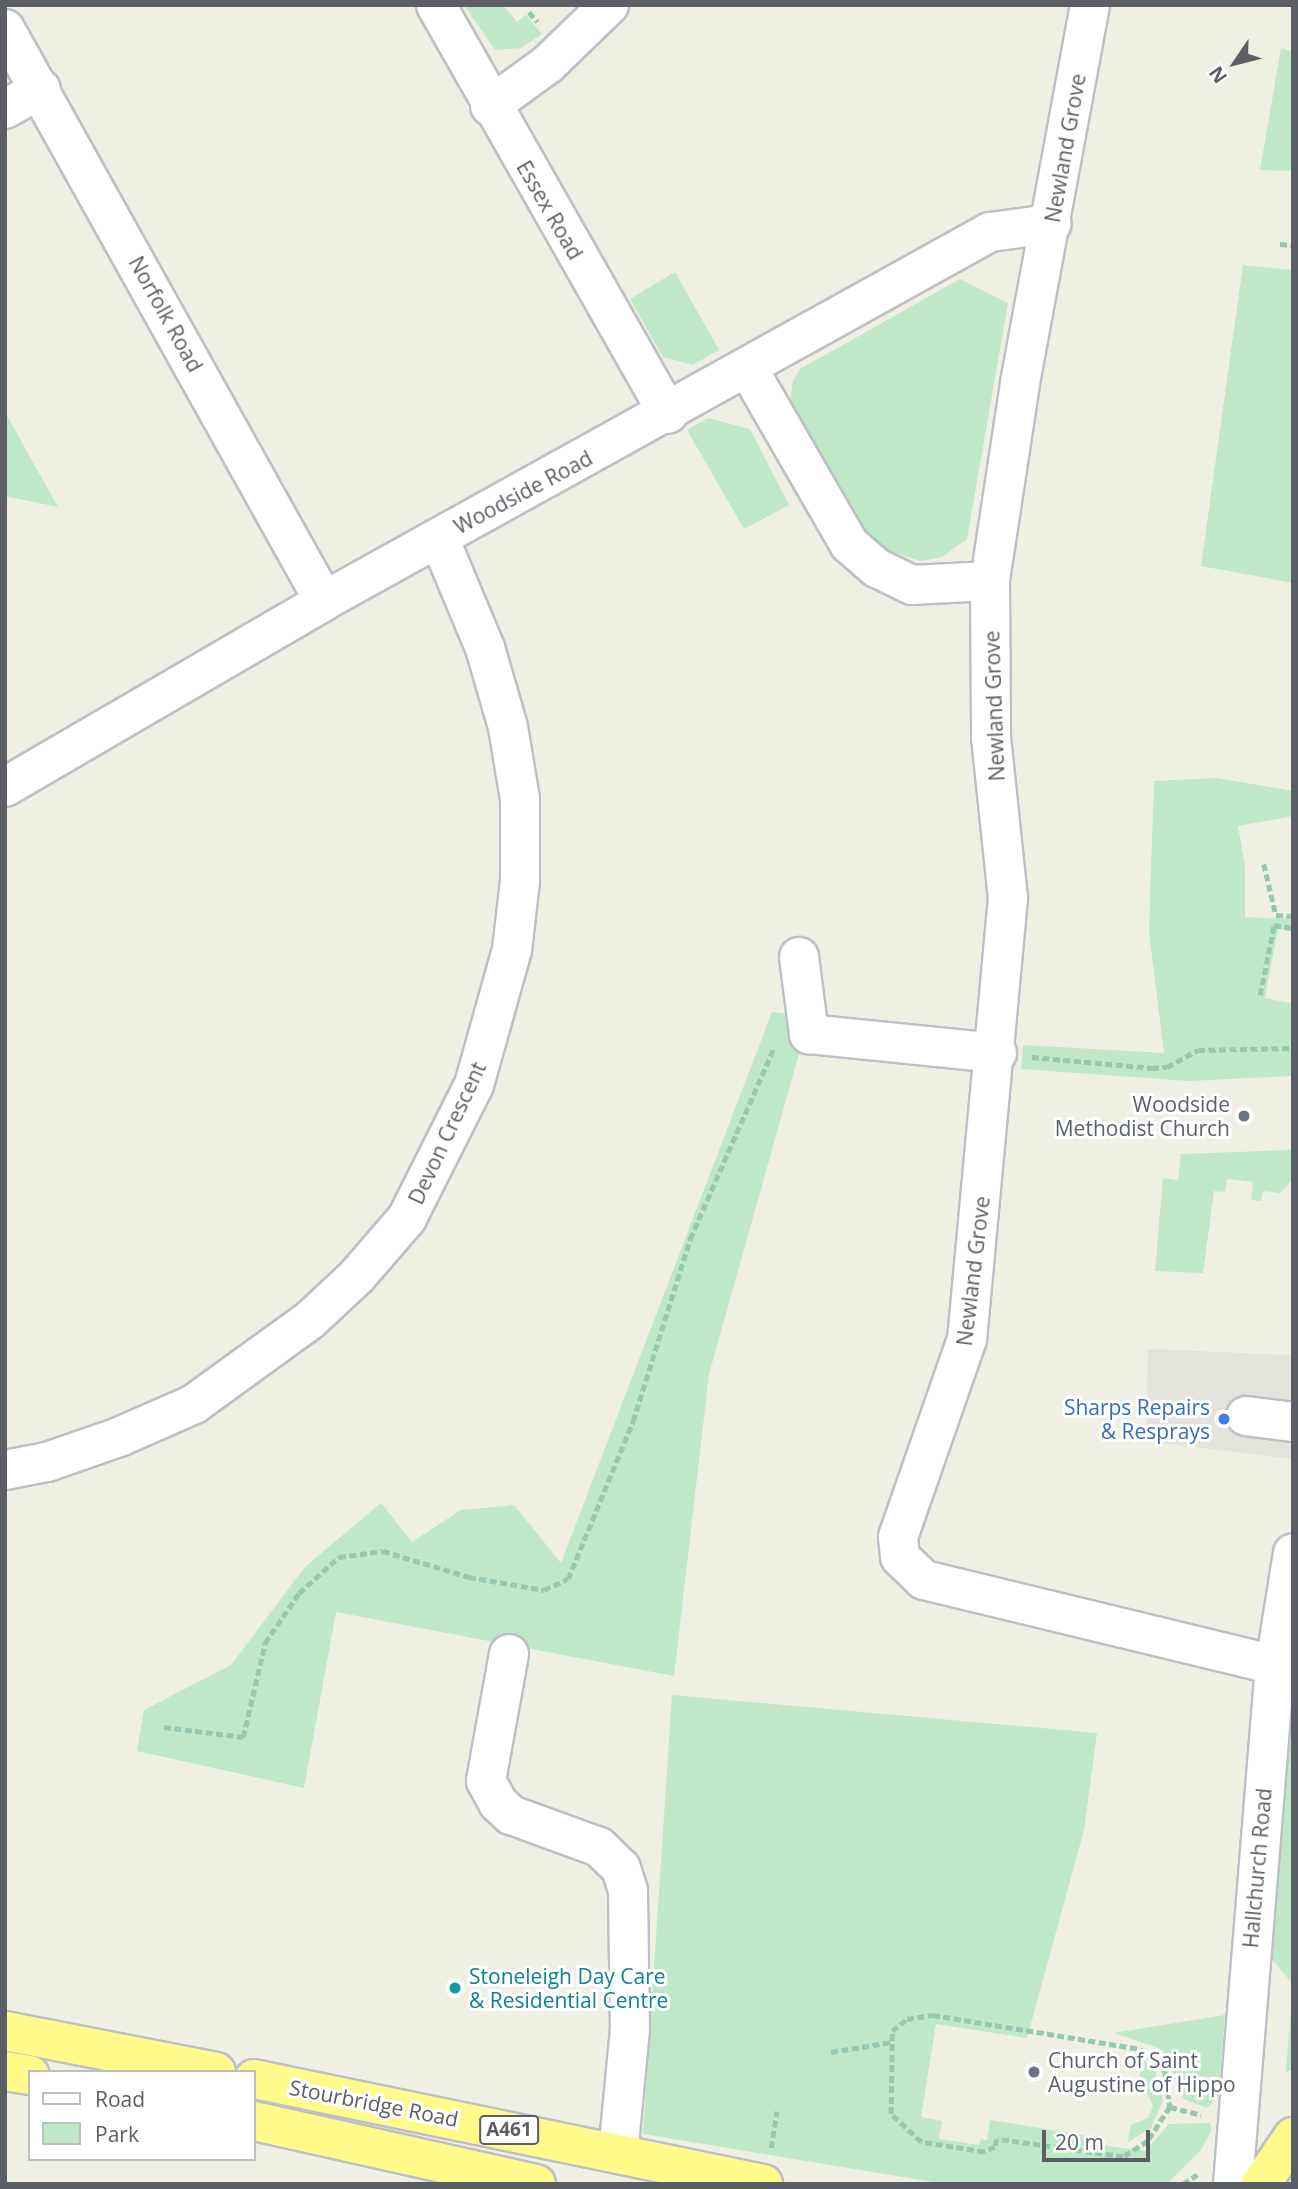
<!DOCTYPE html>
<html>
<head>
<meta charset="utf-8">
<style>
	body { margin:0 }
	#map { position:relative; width:1298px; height:2189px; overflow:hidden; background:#efefe3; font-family:"Open Sans",sans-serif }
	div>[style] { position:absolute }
	.industrial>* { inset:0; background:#e3e2db }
	.green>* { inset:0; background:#bee8c8 }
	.path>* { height:4.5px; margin-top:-2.25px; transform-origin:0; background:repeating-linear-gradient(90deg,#96c7af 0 7px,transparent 0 10.5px) }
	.roads { filter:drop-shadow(2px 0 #bdbfc6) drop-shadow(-2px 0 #bdbfc6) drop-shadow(0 2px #bdbfc6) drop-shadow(0 -2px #bdbfc6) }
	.minor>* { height:38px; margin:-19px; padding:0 19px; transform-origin:19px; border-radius:19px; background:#fff }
	.highway>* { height:38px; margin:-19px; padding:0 19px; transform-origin:19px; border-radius:19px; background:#fffb8b }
	.dots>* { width:19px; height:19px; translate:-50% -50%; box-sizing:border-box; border:4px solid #fff; border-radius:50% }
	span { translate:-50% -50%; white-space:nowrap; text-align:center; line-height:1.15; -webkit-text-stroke:6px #fff; paint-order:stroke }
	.shield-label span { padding:2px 5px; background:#fff; border:2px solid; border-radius:5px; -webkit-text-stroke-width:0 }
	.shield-label { font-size:19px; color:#5b5e65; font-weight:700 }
	.street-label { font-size:21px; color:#5b5e65 }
	.worship-label { font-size:21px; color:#5b616d }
	.right { translate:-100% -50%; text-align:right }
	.left { translate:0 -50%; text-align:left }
	.shop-label { font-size:21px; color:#366cbe }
	.culture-label { font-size:21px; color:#0d838f }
	.frame { position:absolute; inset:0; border:7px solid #5b5e65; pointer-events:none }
	.legend { position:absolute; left:28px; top:2070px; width:228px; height:91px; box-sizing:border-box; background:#fff; border:2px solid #bdbfc1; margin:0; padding:9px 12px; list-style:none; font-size:21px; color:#5b5e65 }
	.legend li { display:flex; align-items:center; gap:14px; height:35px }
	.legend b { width:35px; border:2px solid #bdbfc1 }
	.north { position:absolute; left:1200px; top:28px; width:70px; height:70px; -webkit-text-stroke:5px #fff; paint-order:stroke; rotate:235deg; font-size:19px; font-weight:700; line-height:28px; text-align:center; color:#5b5e65 }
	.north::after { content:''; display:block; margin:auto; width:24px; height:32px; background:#5b5e65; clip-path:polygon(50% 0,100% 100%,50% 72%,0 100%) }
	.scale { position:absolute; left:1042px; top:2130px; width:108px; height:32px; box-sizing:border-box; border:4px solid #5b5e65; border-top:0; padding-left:9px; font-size:21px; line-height:24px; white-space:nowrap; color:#5b5e65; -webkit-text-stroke:5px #fff; paint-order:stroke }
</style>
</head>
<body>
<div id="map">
	<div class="industrial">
		<div style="clip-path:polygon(1148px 1349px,1293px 1355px,1293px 1459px,1146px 1441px)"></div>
	</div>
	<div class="green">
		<div style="clip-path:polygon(464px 5px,503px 5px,517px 22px,526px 15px,542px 34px,521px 48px,495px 50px)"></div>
		<div style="clip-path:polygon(1281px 48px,1293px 52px,1293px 171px,1260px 170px)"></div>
		<div style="clip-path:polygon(1243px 265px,1293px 270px,1293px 583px,1201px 566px)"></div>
		<div style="clip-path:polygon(675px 272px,719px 350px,693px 365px,663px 357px,630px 299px)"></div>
		<div style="clip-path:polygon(960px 279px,1008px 303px,967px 539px,942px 557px,921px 561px,876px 547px,851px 519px,789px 407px,793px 381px,800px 369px)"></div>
		<div style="clip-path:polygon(5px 412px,58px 507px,5px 496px)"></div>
		<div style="clip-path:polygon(708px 418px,750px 429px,789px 505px,744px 529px,687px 430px)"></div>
		<div style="clip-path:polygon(1217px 778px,1293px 791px,1293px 816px,1238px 826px,1245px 867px,1245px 917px,1293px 919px,1293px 932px,1278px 929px,1265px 998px,1293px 1004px,1293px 1076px,1189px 1081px,1021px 1069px,1023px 1045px,1164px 1053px,1149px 932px,1154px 781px)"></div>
		<div style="clip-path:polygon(772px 1012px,796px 1015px,802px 1043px,709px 1374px,674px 1676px,336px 1612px,304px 1788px,137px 1751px,144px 1710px,231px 1665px,305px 1567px,381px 1503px,412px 1542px,461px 1510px,514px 1505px,561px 1563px)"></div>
		<div style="clip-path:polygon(1293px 1150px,1293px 1179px,1280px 1193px,1263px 1191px,1261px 1201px,1251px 1200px,1253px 1182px,1227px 1179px,1225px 1192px,1214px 1191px,1203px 1273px,1155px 1271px,1163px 1178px,1178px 1180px,1181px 1154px)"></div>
		<div style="clip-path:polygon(1293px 1671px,1293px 2069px,1286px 2072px,1293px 1984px,1266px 1952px)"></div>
		<div style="clip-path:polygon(672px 1695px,1097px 1733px,1084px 1830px,1027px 2038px,936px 2024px,921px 2117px,942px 2121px,939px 2139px,979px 2145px,981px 2139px,987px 2140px,990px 2120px,1101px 2138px,1101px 2145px,1145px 2151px,1169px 2124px,1210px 2123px,1212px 2129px,1201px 2150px,1167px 2184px,946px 2184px,643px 2134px)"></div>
		<div style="clip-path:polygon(1225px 2015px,1218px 2098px,1206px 2108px,1184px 2099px,1177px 2089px,1169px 2059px,1159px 2048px,1114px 2033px)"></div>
		<div style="clip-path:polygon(1142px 2057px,1155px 2070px,1163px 2101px,1151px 2128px,1128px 2142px,1131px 2125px,1148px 2118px,1153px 2106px,1148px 2095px,1138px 2088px)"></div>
	</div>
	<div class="path">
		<div style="left:529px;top:12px;width:13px;rotate:48deg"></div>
		<div style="left:1280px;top:244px;width:13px;rotate:4deg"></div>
		<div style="left:1264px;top:864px;width:52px;rotate:76.8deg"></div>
		<div style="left:1276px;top:915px;width:17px;rotate:3deg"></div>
		<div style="left:1260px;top:995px;width:71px;rotate:-78.7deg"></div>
		<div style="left:1274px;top:925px;width:19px;rotate:9deg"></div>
		<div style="left:1032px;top:1057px;width:121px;rotate:5.2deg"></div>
		<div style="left:1152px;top:1068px;width:15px;rotate:-4deg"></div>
		<div style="left:1167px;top:1067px;width:35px;rotate:-29deg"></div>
		<div style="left:1198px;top:1050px;width:95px;rotate:-1.2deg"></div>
		<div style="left:164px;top:1727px;width:80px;rotate:7.2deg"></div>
		<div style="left:243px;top:1737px;width:97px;rotate:-76.8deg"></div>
		<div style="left:265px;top:1643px;width:60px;rotate:-55.8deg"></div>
		<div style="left:299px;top:1593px;width:54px;rotate:-42deg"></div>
		<div style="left:339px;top:1557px;width:44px;rotate:-7.8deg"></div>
		<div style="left:383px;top:1551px;width:90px;rotate:16.8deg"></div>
		<div style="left:469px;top:1577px;width:76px;rotate:9.8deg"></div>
		<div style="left:544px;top:1590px;width:26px;rotate:-25deg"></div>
		<div style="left:568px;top:1579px;width:171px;rotate:-67.6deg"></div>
		<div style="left:633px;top:1421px;width:191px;rotate:-72.6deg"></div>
		<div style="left:690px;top:1239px;width:209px;rotate:-66.3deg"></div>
		<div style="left:933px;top:2015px;width:210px;rotate:9.3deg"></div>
		<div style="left:1140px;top:2049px;width:33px;rotate:41deg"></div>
		<div style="left:1165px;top:2071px;width:36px;rotate:82deg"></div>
		<div style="left:1170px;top:2107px;width:40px;rotate:122.9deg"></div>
		<div style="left:1148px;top:2141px;width:30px;rotate:147deg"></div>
		<div style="left:1123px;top:2157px;width:127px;rotate:-171.9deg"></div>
		<div style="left:997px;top:2139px;width:8px;rotate:104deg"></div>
		<div style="left:995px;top:2147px;width:12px;rotate:156deg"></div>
		<div style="left:984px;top:2152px;width:64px;rotate:-171deg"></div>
		<div style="left:921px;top:2142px;width:41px;rotate:-137deg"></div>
		<div style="left:891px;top:2114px;width:83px;rotate:-89.3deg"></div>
		<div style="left:892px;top:2031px;width:19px;rotate:-39deg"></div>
		<div style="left:907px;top:2019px;width:26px;rotate:-9deg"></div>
		<div style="left:831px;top:2052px;width:62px;rotate:-9.3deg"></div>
		<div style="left:1170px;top:2107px;width:32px;rotate:14deg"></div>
		<div style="left:771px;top:2148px;width:37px;rotate:-81deg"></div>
		<div style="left:1183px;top:2184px;width:17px;rotate:-33deg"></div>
	</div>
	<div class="roads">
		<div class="minor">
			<div style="left:436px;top:5px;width:470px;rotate:60.4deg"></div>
			<div style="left:1090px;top:5px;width:385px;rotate:100.5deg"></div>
			<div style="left:1020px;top:384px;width:199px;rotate:98.7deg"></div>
			<div style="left:990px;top:581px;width:156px;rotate:89.6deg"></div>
			<div style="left:991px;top:737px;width:162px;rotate:84deg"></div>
			<div style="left:1008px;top:898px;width:443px;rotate:95.3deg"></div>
			<div style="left:967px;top:1339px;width:210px;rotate:109.2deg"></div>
			<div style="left:898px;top:1537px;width:20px;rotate:84deg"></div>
			<div style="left:900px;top:1557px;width:33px;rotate:44deg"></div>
			<div style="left:924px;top:1580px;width:361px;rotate:13.6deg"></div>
			<div style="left:5px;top:29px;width:655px;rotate:60.85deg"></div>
			<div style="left:490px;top:106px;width:72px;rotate:-35.9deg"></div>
			<div style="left:548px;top:64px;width:85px;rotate:-44deg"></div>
			<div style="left:5px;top:109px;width:41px;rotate:-29.1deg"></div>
			<div style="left:747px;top:367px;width:204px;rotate:60deg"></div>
			<div style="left:849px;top:544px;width:37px;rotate:41deg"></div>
			<div style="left:877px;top:568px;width:39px;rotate:26deg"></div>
			<div style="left:912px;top:585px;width:78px;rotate:-2.9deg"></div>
			<div style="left:5px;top:787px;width:369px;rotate:-30.2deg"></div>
			<div style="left:324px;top:601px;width:761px;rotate:-28.99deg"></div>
			<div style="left:990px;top:232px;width:62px;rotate:-7.5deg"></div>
			<div style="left:799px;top:957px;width:78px;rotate:82.6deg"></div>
			<div style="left:809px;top:1034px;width:189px;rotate:5.8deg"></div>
			<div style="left:1246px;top:1416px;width:47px;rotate:7.3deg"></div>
			<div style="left:5px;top:1470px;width:43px;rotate:-10.8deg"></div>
			<div style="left:47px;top:1462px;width:76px;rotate:-19.1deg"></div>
			<div style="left:119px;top:1437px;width:82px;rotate:-23.7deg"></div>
			<div style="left:194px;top:1404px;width:143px;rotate:-35.9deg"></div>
			<div style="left:310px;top:1320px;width:64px;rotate:-43.1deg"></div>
			<div style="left:357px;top:1276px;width:77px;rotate:-49.2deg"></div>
			<div style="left:407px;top:1218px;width:149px;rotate:-63.3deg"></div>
			<div style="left:474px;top:1085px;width:140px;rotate:-74.3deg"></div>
			<div style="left:512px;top:950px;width:69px;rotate:-83.4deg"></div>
			<div style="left:520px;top:881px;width:82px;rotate:-90deg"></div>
			<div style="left:520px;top:799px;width:73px;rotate:-99.5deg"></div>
			<div style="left:508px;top:727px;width:82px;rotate:-106.2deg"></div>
			<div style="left:485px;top:648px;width:119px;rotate:-112.7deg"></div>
			<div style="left:509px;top:1654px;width:129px;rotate:100.3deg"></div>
			<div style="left:486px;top:1781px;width:25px;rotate:61deg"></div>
			<div style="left:498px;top:1803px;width:18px;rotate:43deg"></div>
			<div style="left:511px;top:1815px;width:94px;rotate:20deg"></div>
			<div style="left:599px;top:1847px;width:30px;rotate:44deg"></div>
			<div style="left:621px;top:1868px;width:24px;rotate:73deg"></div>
			<div style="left:628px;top:1891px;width:138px;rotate:89.2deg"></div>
			<div style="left:630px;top:2029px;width:125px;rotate:95.5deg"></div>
			<div style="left:1233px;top:2184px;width:521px;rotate:-85.37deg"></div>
			<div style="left:1275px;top:1665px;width:113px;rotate:-80.9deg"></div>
		</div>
		<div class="highway">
			<div style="left:5px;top:2031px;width:215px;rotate:11deg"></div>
			<div style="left:5px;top:2071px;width:25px;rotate:9deg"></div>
			<div style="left:254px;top:2079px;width:520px;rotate:11.66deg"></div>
			<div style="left:254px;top:2121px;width:289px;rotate:12.6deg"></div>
			<div style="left:1261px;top:2184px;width:57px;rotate:-55.8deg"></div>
		</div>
	</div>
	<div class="dots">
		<div style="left:1244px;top:1116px;background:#6b7280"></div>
		<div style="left:1224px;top:1419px;background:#3f7fe0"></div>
		<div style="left:455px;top:1988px;background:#0f9aa8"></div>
		<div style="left:1034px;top:2072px;background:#6b7280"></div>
	</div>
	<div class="shield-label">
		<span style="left:509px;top:2130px">A461</span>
	</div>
	<div class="street-label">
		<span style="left:1065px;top:148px;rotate:-80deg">Newland Grove</span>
		<span style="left:550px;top:210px;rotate:60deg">Essex Road</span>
		<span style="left:166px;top:314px;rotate:61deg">Norfolk Road</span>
		<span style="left:523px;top:492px;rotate:-28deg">Woodside Road</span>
		<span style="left:994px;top:706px;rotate:-92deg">Newland Grove</span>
		<span style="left:447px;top:1133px;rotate:-65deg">Devon Crescent</span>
		<span style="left:973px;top:1271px;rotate:-83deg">Newland Grove</span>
		<span style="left:1257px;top:1868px;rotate:-85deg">Hallchurch Road</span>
		<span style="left:374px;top:2103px;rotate:11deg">Stourbridge Road</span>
	</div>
	<div class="worship-label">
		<span class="right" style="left:1230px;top:1116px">Woodside<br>Methodist Church</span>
		<span class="left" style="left:1048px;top:2072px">Church of Saint<br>Augustine of Hippo</span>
	</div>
	<div class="shop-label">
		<span class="right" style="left:1210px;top:1419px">Sharps Repairs<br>&amp; Resprays</span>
	</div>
	<div class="culture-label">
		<span class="left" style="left:469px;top:1988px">Stoneleigh Day Care<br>&amp; Residential Centre</span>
	</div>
	<div class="frame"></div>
	<ul class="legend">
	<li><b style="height:9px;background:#fff"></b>Road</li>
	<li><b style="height:19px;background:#bee8c8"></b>Park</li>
	</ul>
	<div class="north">N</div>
	<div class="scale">20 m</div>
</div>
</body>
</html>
